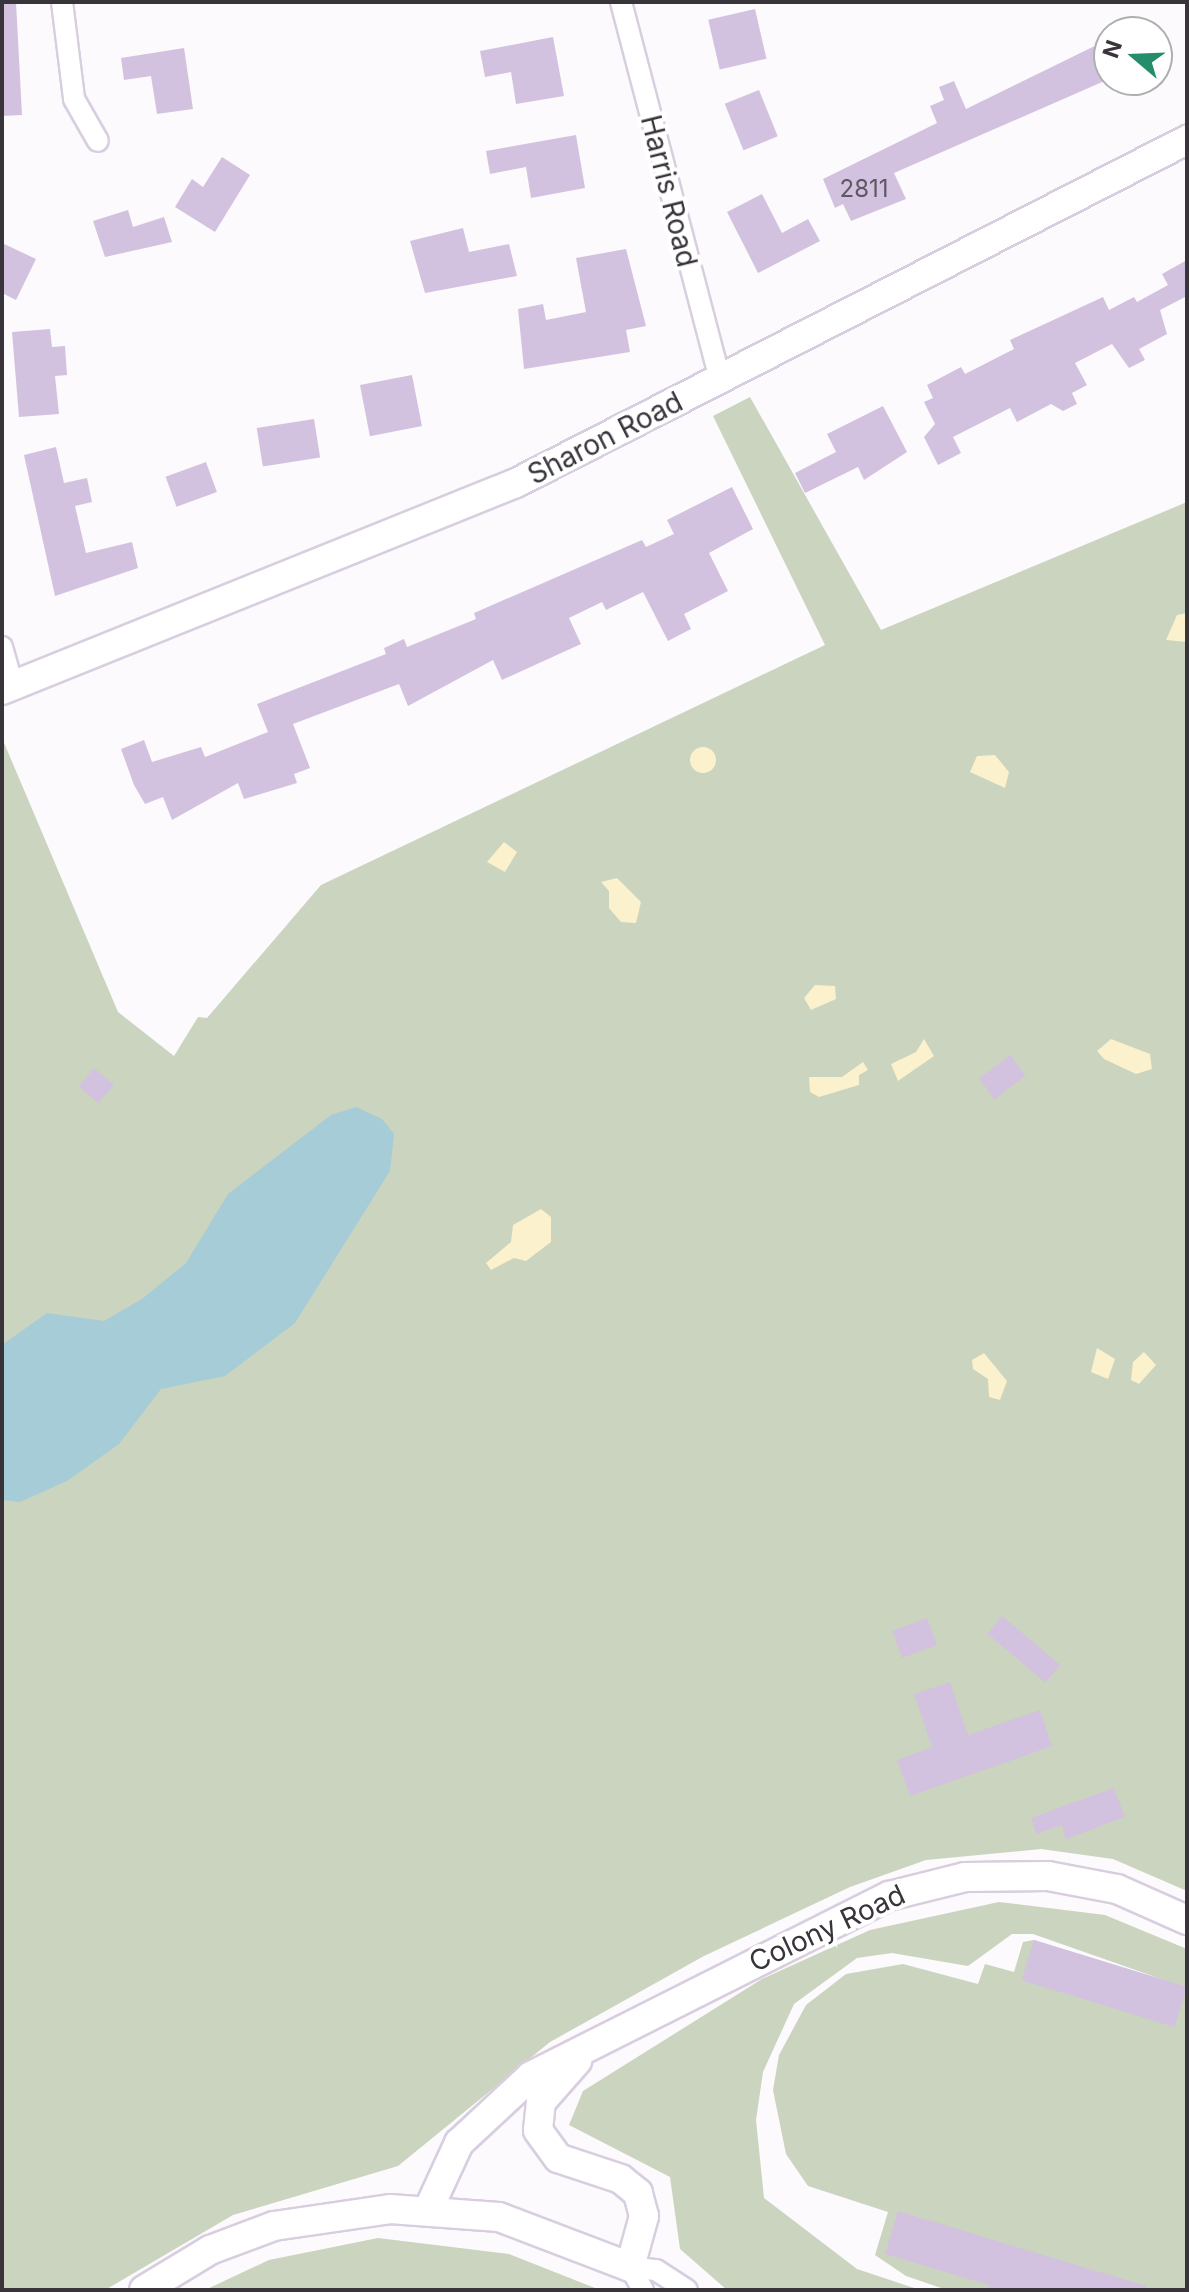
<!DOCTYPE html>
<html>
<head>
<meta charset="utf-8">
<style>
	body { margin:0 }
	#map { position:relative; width:1189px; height:2292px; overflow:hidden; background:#fcfafd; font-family:Inter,sans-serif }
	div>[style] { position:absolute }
	.green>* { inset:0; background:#cad4be }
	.sand>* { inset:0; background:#fbf1cc }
	.round { border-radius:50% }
	.water>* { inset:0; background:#a6ccd7 }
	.building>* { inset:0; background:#d3c2df; transform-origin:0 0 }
	.roads { filter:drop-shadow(2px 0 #d8cedf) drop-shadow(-2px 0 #d8cedf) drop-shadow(0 2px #d8cedf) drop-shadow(0 -2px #d8cedf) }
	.street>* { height:20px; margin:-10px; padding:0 10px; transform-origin:10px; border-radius:10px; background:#fff }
	.secondary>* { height:28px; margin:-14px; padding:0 14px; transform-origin:14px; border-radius:14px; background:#fff }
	span { translate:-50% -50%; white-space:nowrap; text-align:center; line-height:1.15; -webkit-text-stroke:8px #fff; paint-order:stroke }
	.number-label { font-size:24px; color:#5f5863 }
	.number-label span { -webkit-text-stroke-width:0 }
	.street-label { font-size:28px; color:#38343a }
	.frame { position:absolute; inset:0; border:4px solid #38343a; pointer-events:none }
	.north { position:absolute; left:1093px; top:16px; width:80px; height:80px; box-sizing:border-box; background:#fff; border:2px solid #afaeb0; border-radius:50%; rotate:289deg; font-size:22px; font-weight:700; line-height:32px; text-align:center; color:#38343a }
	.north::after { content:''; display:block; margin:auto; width:28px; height:36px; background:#248e6c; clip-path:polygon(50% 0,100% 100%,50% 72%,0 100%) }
</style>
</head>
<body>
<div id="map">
	<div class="green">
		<div style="clip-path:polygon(750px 397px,881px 630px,1187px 502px,1187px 1891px,1113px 1859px,1041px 1849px,926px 1860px,850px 1887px,704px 1956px,550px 2042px,398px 2166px,233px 2215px,105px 2290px,2px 2290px,2px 738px,118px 1012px,174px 1056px,198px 1017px,207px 1018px,321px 885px,825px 645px,713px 416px)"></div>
		<div style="clip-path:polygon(999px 1902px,1105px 1915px,1187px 1949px,1187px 2290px,947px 2290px,906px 2276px,875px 2255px,888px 2212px,808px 2186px,786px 2154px,773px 2090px,779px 2055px,806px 2005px,846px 1974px,903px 1964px,978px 1984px,985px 1964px,1014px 1972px,1023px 1942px,1034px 1940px,1184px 1987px,1033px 1934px,1012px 1934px,968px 1966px,892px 1953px,857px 1958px,794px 2004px,763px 2072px,756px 2120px,764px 2198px,857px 2269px,920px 2290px,727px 2290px,680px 2249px,670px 2177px,569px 2125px,583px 2091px,762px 1979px,870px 1930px)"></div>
		<div style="clip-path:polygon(378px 2238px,509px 2254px,600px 2290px,205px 2290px,269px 2260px)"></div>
	</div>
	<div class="sand">
		<div style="clip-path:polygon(1187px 613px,1187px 642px,1166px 640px,1177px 615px)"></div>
		<div class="round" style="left:690px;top:747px;width:26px;height:26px"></div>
		<div style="clip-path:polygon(995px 755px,1009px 772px,1005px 788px,970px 772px,977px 756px)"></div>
		<div style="clip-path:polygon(504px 842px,517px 852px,505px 872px,487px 862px)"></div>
		<div style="clip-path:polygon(617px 878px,641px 902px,636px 923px,621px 922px,609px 908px,609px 891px,601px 882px)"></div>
		<div style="clip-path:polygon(815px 985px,835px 986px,836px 999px,811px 1010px,804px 998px)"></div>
		<div style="clip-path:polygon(924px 1039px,934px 1056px,898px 1081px,891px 1064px,916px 1052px)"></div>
		<div style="clip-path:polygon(1111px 1039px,1150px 1054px,1152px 1069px,1136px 1074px,1104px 1059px,1097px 1051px)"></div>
		<div style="clip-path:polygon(863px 1062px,868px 1070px,859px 1075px,859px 1085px,819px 1097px,810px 1092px,809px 1077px,842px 1077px)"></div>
		<div style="clip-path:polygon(541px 1209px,551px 1217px,551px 1242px,526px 1261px,514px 1258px,491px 1270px,486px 1263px,511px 1242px,513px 1225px)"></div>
		<div style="clip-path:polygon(1097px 1348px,1115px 1359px,1108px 1379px,1091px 1372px)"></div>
		<div style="clip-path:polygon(1144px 1352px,1156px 1365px,1139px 1384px,1131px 1380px,1133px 1362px)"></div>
		<div style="clip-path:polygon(984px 1353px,1007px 1381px,1000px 1400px,989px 1397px,988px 1379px,973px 1369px,972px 1360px)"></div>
	</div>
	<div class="water">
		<div style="clip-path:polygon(356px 1107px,382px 1119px,394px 1134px,390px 1171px,295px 1323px,225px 1376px,161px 1389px,119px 1444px,67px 1481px,20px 1502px,2px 1500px,2px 1345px,47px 1313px,104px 1321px,142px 1299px,186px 1263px,228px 1194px,331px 1115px)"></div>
	</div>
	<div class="building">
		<div style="clip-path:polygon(2px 2px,16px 2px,22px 115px,2px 116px)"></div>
		<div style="left:755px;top:9px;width:51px;height:48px;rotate:77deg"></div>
		<div style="clip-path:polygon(553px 37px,564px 96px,516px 104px,511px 72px,485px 77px,480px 51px)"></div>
		<div style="clip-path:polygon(1109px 39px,1109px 79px,894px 173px,906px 199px,851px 221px,843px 204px,835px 208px,823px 179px,937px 123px,930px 106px,944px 100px,939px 87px,954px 81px,966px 109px)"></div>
		<div style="clip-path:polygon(184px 48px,193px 109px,157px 114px,151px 76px,124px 80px,121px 58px)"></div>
		<div style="left:759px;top:90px;width:50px;height:37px;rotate:68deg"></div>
		<div style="clip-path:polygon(576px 135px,585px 188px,531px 198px,526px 167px,490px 174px,486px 151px)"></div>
		<div style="clip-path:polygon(222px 157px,250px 175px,215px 232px,175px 207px,192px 179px,203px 187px)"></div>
		<div style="clip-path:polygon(762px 194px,782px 233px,808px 219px,820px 241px,758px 273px,727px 212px)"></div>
		<div style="clip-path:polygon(128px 210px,133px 227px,164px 217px,172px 242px,105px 257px,93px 221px)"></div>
		<div style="clip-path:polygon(463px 228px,469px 252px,509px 244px,517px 276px,425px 293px,410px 241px)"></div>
		<div style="clip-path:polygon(2px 243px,36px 259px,16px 300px,2px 293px)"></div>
		<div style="clip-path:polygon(626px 249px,646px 326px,626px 330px,630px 352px,524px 369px,518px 309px,543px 304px,546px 320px,586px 312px,576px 258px)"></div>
		<div style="clip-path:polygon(1187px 260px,1187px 296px,1160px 310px,1167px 334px,1139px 349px,1145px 360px,1129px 368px,1112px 344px,1075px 363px,1087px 385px,1072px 393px,1077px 404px,1063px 411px,1051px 404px,1017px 422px,1010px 408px,953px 437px,961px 453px,938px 465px,924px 437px,935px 424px,924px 402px,933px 398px,927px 385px,961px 367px,965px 374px,1014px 349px,1010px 340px,1103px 297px,1109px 310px,1134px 297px,1137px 302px,1168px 285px,1162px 274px)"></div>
		<div style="clip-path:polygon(50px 329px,52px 347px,65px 346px,67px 375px,55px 376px,59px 414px,19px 417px,12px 332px)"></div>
		<div style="left:412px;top:375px;width:52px;height:53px;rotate:79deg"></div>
		<div style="clip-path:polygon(883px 406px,907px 452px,864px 480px,858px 467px,805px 493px,795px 473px,836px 452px,827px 434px)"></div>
		<div style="left:314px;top:419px;width:39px;height:58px;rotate:81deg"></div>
		<div style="clip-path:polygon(56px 447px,64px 483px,87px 478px,92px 502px,75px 506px,86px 553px,132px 542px,138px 568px,55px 596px,24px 455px)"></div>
		<div style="left:206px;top:462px;width:32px;height:43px;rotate:70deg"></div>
		<div style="clip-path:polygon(732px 487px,753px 529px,709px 553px,728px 591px,684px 614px,691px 629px,668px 641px,643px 592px,606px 610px,602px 602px,569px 618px,581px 644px,502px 680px,493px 660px,408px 706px,399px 684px,293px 724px,310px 768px,294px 774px,297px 783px,244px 799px,238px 783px,172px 820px,163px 797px,145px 804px,134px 785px,121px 749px,144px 740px,152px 762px,201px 747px,205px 757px,268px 732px,257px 704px,386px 654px,384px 648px,404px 639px,407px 647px,476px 619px,474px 613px,642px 540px,646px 547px,674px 534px,667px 520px)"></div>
		<div style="left:1010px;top:1055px;width:26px;height:39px;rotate:53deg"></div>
		<div style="left:94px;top:1068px;width:26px;height:24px;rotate:40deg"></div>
		<div style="left:1002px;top:1616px;width:76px;height:23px;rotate:40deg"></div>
		<div style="left:927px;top:1618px;width:29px;height:37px;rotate:70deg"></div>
		<div style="clip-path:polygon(950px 1682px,968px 1735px,1040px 1710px,1052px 1746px,910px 1796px,897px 1760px,932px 1747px,914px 1694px)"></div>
		<div style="clip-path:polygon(1114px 1788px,1125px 1817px,1066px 1839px,1062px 1825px,1036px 1834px,1031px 1818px)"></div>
		<div style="left:1034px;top:1940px;width:160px;height:42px;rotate:17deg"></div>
		<div style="clip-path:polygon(898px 2211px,1146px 2286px,1145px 2290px,987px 2290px,989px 2285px,885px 2254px)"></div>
	</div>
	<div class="roads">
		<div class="street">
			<div style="left:62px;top:2px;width:98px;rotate:82.9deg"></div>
			<div style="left:74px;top:99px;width:48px;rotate:60.3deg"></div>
			<div style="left:621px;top:2px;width:390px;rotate:75.3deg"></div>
			<div style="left:2px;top:647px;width:41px;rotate:74.2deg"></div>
			<div style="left:643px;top:2290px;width:26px;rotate:-119deg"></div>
			<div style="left:630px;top:2267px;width:26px;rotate:7deg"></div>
			<div style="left:656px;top:2270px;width:37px;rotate:33deg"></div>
		</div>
		<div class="secondary">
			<div style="left:2px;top:690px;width:554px;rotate:-21.94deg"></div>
			<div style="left:516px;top:483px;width:754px;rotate:-27.08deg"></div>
			<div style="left:429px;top:2208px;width:72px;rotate:-65.2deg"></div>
			<div style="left:459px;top:2143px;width:98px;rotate:-42.9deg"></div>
			<div style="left:531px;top:2076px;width:401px;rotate:-26.7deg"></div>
			<div style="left:889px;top:1896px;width:78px;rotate:-14deg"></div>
			<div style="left:965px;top:1877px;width:83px;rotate:-0.7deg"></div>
			<div style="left:1048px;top:1876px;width:70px;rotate:10.7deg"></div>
			<div style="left:1117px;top:1889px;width:77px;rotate:23.9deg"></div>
			<div style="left:144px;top:2290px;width:77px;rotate:-31.2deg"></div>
			<div style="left:210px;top:2250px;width:68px;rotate:-20.6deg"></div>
			<div style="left:274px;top:2226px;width:117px;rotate:-8.3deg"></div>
			<div style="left:390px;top:2209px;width:109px;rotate:4.2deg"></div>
			<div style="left:499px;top:2217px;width:140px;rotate:20.9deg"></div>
			<div style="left:630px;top:2267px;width:53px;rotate:-74.6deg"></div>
			<div style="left:644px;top:2216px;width:24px;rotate:-105deg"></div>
			<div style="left:638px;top:2193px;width:22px;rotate:-141deg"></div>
			<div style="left:621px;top:2179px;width:66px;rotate:-161.6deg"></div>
			<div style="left:558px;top:2158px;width:34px;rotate:-126deg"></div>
			<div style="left:538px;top:2130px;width:28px;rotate:-84deg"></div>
			<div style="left:541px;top:2102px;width:55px;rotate:-48.7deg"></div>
		</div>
	</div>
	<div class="number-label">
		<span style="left:864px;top:189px">2811</span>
	</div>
	<div class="street-label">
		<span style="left:669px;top:191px;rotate:76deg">Harris Road</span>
		<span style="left:605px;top:438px;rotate:-27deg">Sharon Road</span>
		<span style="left:827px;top:1928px;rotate:-25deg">Colony Road</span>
	</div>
	<div class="frame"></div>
	<div class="north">N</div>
</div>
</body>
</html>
